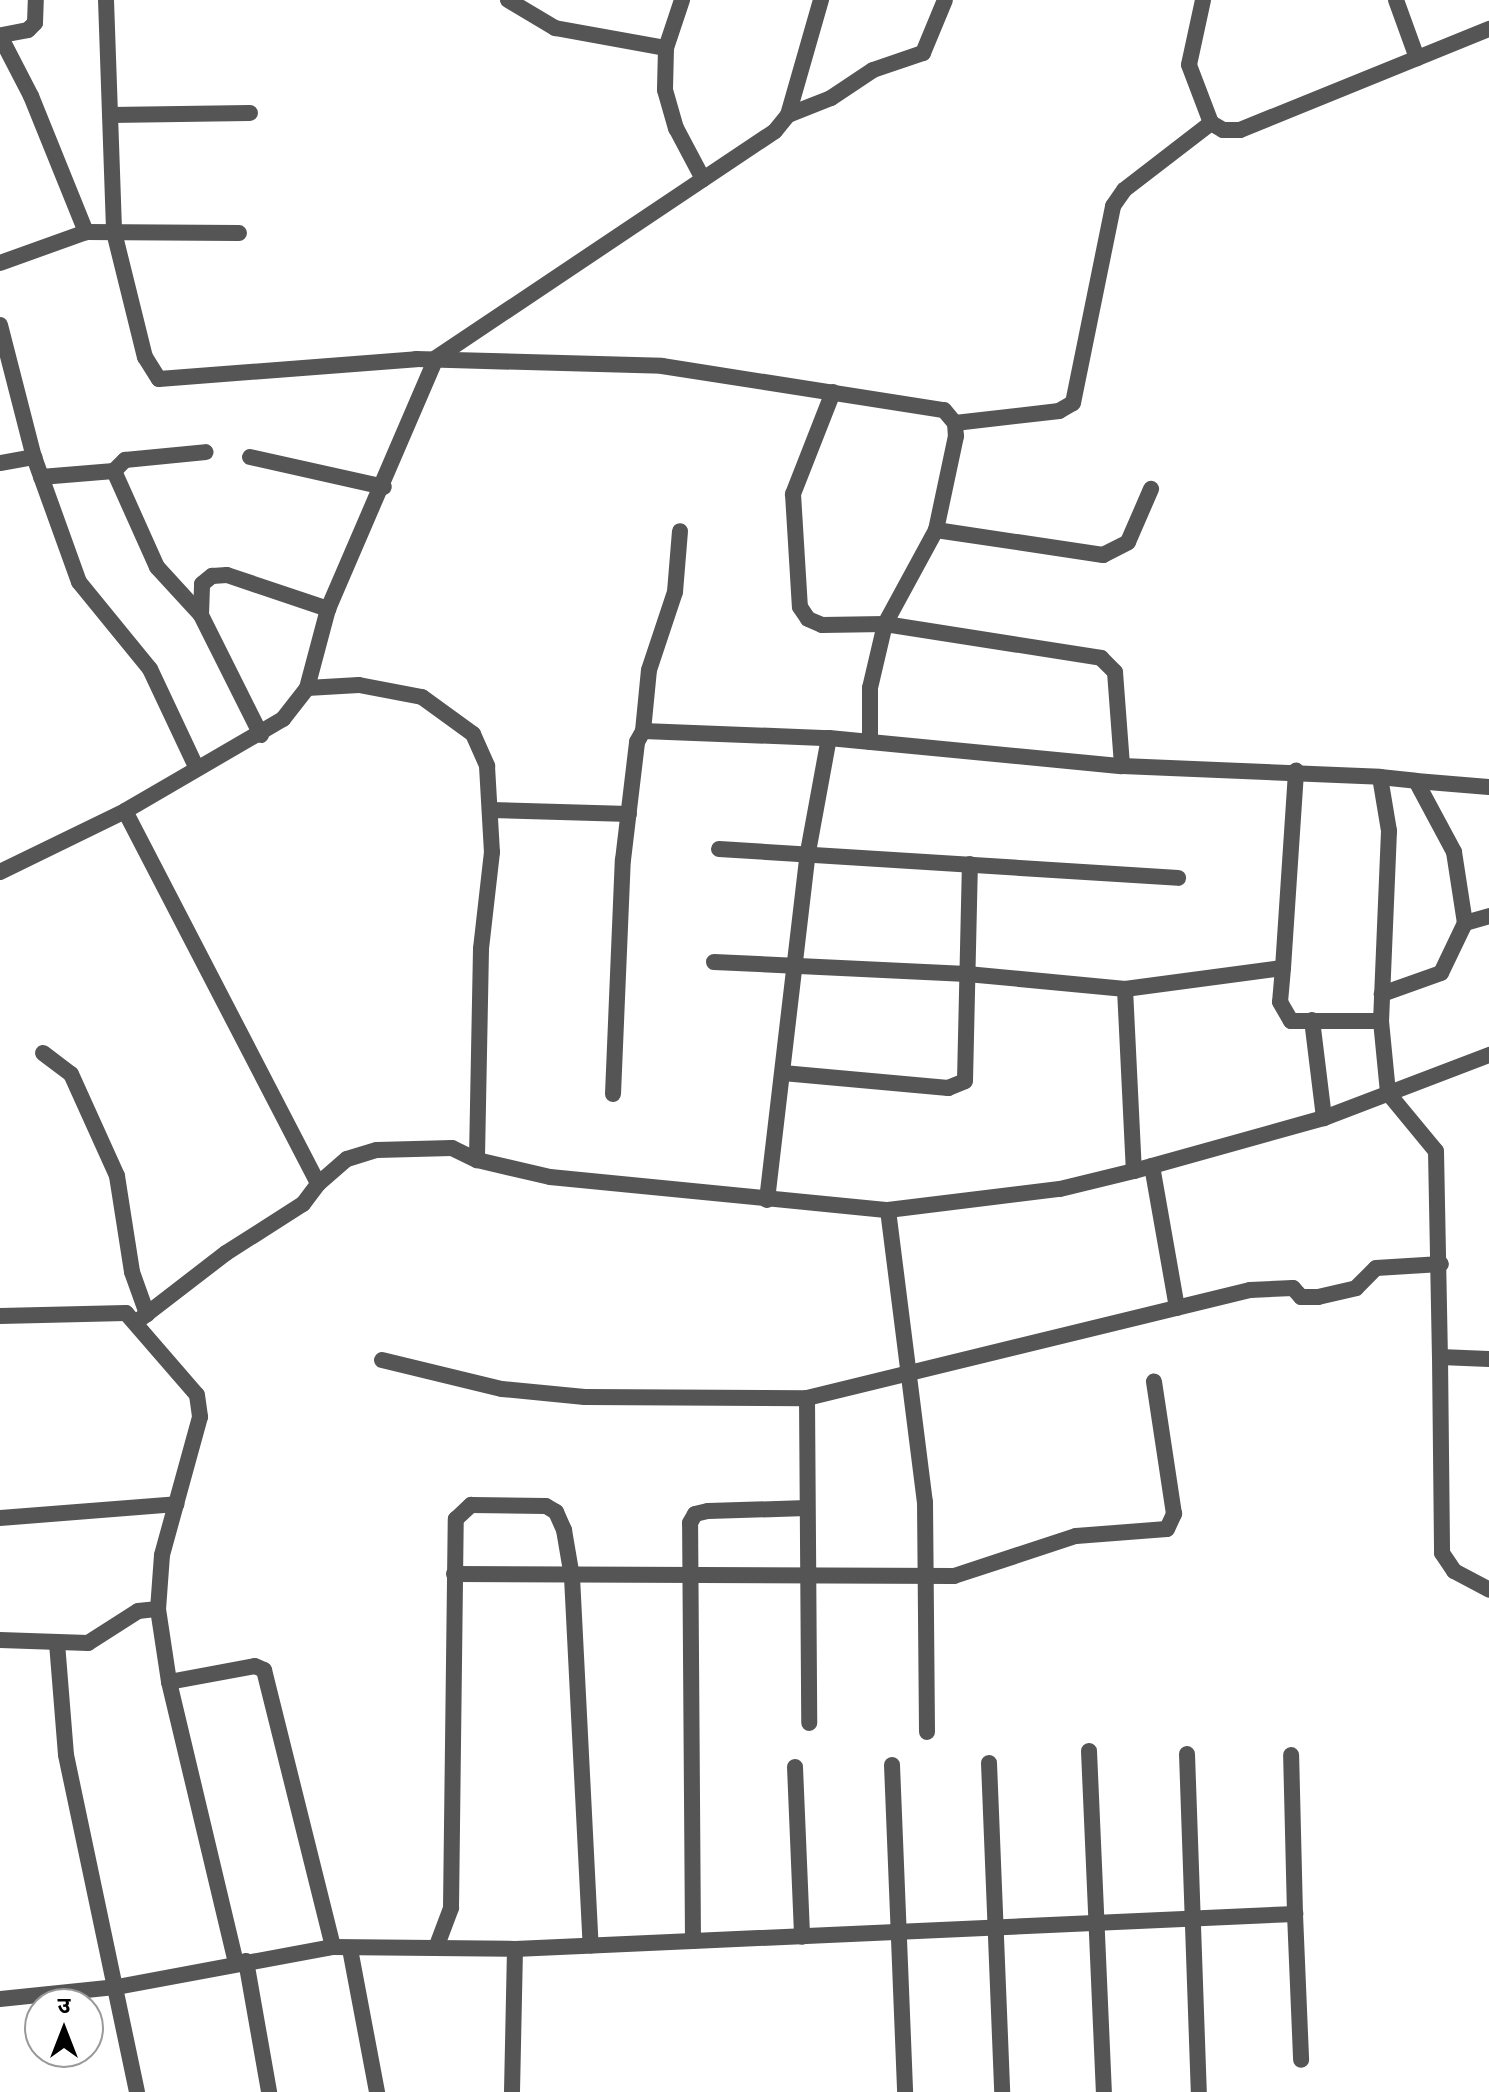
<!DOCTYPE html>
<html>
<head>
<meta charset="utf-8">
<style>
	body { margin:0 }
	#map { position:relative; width:1489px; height:2092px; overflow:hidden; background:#fff; font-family:"Varela Round","Noto Sans Devanagari",sans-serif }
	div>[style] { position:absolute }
	.minor>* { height:16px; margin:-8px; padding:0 8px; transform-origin:8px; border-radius:8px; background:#555 }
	span { translate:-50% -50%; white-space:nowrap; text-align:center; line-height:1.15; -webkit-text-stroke:7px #fff; paint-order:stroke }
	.north { position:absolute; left:24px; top:1988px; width:80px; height:80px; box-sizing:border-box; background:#fff; border:2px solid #999; border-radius:50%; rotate:0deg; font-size:22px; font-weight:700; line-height:32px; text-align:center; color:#000 }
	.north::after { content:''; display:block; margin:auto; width:28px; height:36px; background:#000; clip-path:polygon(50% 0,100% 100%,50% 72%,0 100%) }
</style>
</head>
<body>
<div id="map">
	<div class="minor">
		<div style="left:106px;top:0;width:232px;rotate:88deg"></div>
		<div style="left:114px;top:232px;width:129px;rotate:76.1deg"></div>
		<div style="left:145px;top:357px;width:26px;rotate:58deg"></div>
		<div style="left:159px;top:379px;width:258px;rotate:-4.4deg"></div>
		<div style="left:416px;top:359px;width:246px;rotate:1.6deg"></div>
		<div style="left:662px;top:366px;width:285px;rotate:8.9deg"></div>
		<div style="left:944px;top:410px;width:17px;rotate:50deg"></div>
		<div style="left:955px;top:423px;width:13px;rotate:86deg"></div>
		<div style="left:956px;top:436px;width:96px;rotate:102deg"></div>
		<div style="left:936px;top:530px;width:107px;rotate:118.5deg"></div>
		<div style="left:885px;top:624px;width:66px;rotate:103.2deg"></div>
		<div style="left:870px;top:688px;width:54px;rotate:90deg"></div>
		<div style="left:508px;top:0;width:55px;rotate:30.8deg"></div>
		<div style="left:555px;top:28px;width:113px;rotate:10.2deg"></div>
		<div style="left:666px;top:48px;width:51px;rotate:-71.6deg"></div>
		<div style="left:1203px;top:0;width:66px;rotate:102.2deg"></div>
		<div style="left:1189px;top:65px;width:62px;rotate:69.2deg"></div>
		<div style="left:1211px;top:123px;width:14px;rotate:30deg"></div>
		<div style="left:1223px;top:130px;width:17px"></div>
		<div style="left:1240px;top:130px;width:269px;rotate:-22.1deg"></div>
		<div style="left:1396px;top:0;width:62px;rotate:70.1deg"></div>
		<div style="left:2px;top:35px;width:26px;rotate:-11deg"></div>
		<div style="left:28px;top:30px;width:10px;rotate:-45deg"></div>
		<div style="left:35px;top:23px;width:23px;rotate:-88deg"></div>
		<div style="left:0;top:36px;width:68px;rotate:62.7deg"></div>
		<div style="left:31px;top:96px;width:147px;rotate:68deg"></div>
		<div style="left:86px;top:232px;width:153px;rotate:0.4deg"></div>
		<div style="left:666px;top:48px;width:42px;rotate:91.4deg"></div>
		<div style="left:665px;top:90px;width:40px;rotate:74deg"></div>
		<div style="left:676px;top:128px;width:58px;rotate:62.1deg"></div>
		<div style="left:110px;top:115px;width:140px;rotate:-0.8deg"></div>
		<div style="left:788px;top:115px;width:46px;rotate:-21.6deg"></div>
		<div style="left:831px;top:98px;width:50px;rotate:-33.7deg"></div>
		<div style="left:873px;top:70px;width:53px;rotate:-18.8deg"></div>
		<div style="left:923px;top:53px;width:57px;rotate:-67.5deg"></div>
		<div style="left:0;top:263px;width:91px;rotate:-19.8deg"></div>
		<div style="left:0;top:325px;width:136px;rotate:75.6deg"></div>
		<div style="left:34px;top:457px;width:133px;rotate:70.2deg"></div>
		<div style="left:79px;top:582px;width:112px;rotate:50.8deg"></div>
		<div style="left:150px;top:669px;width:110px;rotate:64.8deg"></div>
		<div style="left:833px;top:392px;width:110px;rotate:111.4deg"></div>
		<div style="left:793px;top:494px;width:113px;rotate:86.5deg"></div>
		<div style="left:800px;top:607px;width:14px;rotate:56deg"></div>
		<div style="left:808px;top:619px;width:15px;rotate:23deg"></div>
		<div style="left:822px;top:625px;width:63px;rotate:-0.9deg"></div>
		<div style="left:885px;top:624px;width:219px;rotate:8.9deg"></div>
		<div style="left:1101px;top:658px;width:20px;rotate:45deg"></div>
		<div style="left:1115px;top:672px;width:94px;rotate:85.7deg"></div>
		<div style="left:955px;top:423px;width:105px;rotate:-6.6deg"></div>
		<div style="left:1059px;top:411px;width:16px;rotate:-30deg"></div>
		<div style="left:1073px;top:403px;width:201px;rotate:-78.5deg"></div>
		<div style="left:1113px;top:206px;width:19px;rotate:-55deg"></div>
		<div style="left:1124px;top:190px;width:110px;rotate:-37.6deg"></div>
		<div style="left:250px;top:457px;width:137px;rotate:12.6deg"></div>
		<div style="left:0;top:463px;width:35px;rotate:-10deg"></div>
		<div style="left:114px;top:471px;width:16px;rotate:-45deg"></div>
		<div style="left:125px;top:460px;width:81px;rotate:-5.6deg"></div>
		<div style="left:41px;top:477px;width:73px;rotate:-4.7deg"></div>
		<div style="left:114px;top:471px;width:105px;rotate:65.9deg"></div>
		<div style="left:157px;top:567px;width:65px;rotate:47.5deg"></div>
		<div style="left:936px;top:530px;width:169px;rotate:8.5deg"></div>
		<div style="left:1103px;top:555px;width:28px;rotate:-27deg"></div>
		<div style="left:1128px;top:542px;width:58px;rotate:-66.5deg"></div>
		<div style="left:307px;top:688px;width:52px;rotate:-3.3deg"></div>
		<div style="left:359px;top:685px;width:64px;rotate:10.8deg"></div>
		<div style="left:422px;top:697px;width:63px;rotate:36deg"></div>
		<div style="left:473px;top:734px;width:35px;rotate:66deg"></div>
		<div style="left:487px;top:766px;width:86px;rotate:86.7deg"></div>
		<div style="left:492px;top:852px;width:98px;rotate:96.5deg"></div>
		<div style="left:481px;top:949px;width:211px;rotate:91.1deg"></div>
		<div style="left:477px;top:1160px;width:75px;rotate:13.1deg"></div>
		<div style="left:550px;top:1177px;width:340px;rotate:5.6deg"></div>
		<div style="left:888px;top:1210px;width:173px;rotate:-7deg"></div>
		<div style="left:1060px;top:1189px;width:76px;rotate:-13.7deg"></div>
		<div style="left:1134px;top:1171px;width:197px;rotate:-15.6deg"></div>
		<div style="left:1324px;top:1118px;width:177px;rotate:-20.9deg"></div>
		<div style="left:643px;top:731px;width:61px;rotate:-84.4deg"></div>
		<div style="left:649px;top:670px;width:82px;rotate:-71.6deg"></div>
		<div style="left:675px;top:592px;width:61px;rotate:-85.3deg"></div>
		<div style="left:261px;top:735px;width:134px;rotate:-116.6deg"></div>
		<div style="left:201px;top:615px;width:31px;rotate:-88deg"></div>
		<div style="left:202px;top:584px;width:13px;rotate:-39deg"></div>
		<div style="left:212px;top:576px;width:15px;rotate:-4deg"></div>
		<div style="left:227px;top:575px;width:107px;rotate:18.6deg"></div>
		<div style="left:1380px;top:777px;width:36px;rotate:6deg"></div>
		<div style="left:1416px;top:781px;width:81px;rotate:61.8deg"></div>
		<div style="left:1454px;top:852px;width:72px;rotate:81.2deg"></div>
		<div style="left:1465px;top:923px;width:55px;rotate:115.6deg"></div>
		<div style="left:1441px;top:973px;width:63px;rotate:160.4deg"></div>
		<div style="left:1416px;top:781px;width:73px;rotate:4.7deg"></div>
		<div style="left:490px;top:810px;width:139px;rotate:1.6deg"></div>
		<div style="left:125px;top:811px;width:420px;rotate:62.6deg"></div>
		<div style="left:318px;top:1184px;width:38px;rotate:-41deg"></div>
		<div style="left:347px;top:1159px;width:31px;rotate:-17deg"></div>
		<div style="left:377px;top:1150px;width:75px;rotate:-1.5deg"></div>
		<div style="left:452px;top:1148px;width:28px;rotate:26deg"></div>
		<div style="left:719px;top:849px;width:460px;rotate:3.6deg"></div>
		<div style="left:0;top:872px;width:139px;rotate:-26deg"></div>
		<div style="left:125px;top:811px;width:183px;rotate:-30.2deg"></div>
		<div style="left:283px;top:719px;width:39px;rotate:-52deg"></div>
		<div style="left:307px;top:688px;width:82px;rotate:-75.1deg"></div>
		<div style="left:328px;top:609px;width:273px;rotate:-66.7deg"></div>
		<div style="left:436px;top:358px;width:408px;rotate:-33.8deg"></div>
		<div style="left:775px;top:131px;width:21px;rotate:-51deg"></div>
		<div style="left:788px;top:115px;width:120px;rotate:-74deg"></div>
		<div style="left:1465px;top:923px;width:25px;rotate:-16deg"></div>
		<div style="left:714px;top:962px;width:253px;rotate:2.7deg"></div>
		<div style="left:967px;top:974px;width:159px;rotate:5.4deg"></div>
		<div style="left:1125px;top:989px;width:159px;rotate:-7.6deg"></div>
		<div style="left:1283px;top:968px;width:34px;rotate:95deg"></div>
		<div style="left:1280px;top:1002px;width:22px;rotate:60deg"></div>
		<div style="left:1291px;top:1021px;width:90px"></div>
		<div style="left:1283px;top:968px;width:198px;rotate:-86.2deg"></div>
		<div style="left:1125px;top:989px;width:182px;rotate:87.2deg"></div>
		<div style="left:1312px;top:1020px;width:99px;rotate:83deg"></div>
		<div style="left:43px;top:1053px;width:35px;rotate:37deg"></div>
		<div style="left:71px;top:1074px;width:112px;rotate:65.7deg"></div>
		<div style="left:117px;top:1176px;width:97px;rotate:81.1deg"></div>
		<div style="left:132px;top:1272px;width:45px;rotate:70.3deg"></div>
		<div style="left:783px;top:1073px;width:166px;rotate:5.2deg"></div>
		<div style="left:948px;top:1088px;width:18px;rotate:-22deg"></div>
		<div style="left:965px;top:1081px;width:217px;rotate:-88.7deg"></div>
		<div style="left:613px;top:1094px;width:234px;rotate:-87.6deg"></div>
		<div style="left:623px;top:860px;width:119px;rotate:-83.2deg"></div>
		<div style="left:637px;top:742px;width:13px;rotate:-61deg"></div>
		<div style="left:643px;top:731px;width:186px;rotate:2.2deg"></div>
		<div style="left:829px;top:738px;width:294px;rotate:5.5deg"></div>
		<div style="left:1122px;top:766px;width:258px;rotate:2.4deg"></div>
		<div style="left:1380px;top:777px;width:55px;rotate:80.5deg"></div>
		<div style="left:1389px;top:831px;width:190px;rotate:92.4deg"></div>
		<div style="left:1381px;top:1021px;width:72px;rotate:84.4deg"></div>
		<div style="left:1388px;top:1093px;width:75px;rotate:50.4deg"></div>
		<div style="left:1436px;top:1151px;width:206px;rotate:88.9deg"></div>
		<div style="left:1440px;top:1357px;width:49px;rotate:2.3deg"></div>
		<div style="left:1152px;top:1166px;width:144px;rotate:80deg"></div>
		<div style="left:767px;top:1200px;width:350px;rotate:-83.3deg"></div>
		<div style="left:808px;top:852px;width:116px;rotate:-79.6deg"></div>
		<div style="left:888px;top:1210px;width:294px;rotate:82.8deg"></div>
		<div style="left:925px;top:1502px;width:230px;rotate:89.5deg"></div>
		<div style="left:0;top:1316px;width:126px;rotate:-1.4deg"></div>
		<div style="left:126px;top:1313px;width:108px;rotate:49.1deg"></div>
		<div style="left:197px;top:1395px;width:22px;rotate:82deg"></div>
		<div style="left:200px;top:1417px;width:143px;rotate:105.4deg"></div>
		<div style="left:162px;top:1555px;width:54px;rotate:94.2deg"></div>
		<div style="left:158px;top:1609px;width:74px;rotate:81.4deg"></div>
		<div style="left:139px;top:1320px;width:110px;rotate:-37.6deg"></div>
		<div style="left:226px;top:1253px;width:91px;rotate:-32.5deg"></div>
		<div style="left:303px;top:1204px;width:25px;rotate:-53deg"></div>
		<div style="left:1440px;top:1357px;width:196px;rotate:89.4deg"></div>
		<div style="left:1442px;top:1553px;width:22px;rotate:56deg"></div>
		<div style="left:1454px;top:1571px;width:40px;rotate:28deg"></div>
		<div style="left:382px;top:1360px;width:123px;rotate:13.6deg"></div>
		<div style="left:502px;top:1389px;width:83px;rotate:5.5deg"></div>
		<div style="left:585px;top:1397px;width:222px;rotate:0.3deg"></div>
		<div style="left:807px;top:1398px;width:456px;rotate:-13.7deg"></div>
		<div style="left:1250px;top:1290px;width:43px;rotate:-2.7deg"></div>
		<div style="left:1293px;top:1288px;width:12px;rotate:48deg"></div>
		<div style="left:1301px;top:1297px;width:17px"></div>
		<div style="left:1318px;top:1297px;width:39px;rotate:-13deg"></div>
		<div style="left:1356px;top:1288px;width:28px;rotate:-45deg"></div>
		<div style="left:1376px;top:1268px;width:65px;rotate:-3.5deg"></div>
		<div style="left:807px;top:1398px;width:325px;rotate:89.6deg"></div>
		<div style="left:0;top:1518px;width:177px;rotate:-4.5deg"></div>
		<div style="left:454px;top:1574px;width:500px;rotate:0.23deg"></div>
		<div style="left:954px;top:1576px;width:128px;rotate:-18.2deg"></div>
		<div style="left:1076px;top:1536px;width:91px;rotate:-4.4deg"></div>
		<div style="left:1167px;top:1529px;width:17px;rotate:-65deg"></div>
		<div style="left:1174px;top:1514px;width:134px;rotate:-98.6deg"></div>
		<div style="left:0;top:1640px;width:88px;rotate:2deg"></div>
		<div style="left:88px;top:1643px;width:59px;rotate:-32.6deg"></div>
		<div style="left:138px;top:1611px;width:20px;rotate:-6deg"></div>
		<div style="left:57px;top:1643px;width:112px;rotate:85.4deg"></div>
		<div style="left:66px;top:1755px;width:344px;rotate:78.1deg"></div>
		<div style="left:1089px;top:1751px;width:341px;rotate:87.5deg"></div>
		<div style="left:1187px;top:1754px;width:338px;rotate:88deg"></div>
		<div style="left:989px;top:1763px;width:329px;rotate:87.7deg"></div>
		<div style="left:892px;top:1765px;width:327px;rotate:87.7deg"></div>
		<div style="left:795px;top:1767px;width:170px;rotate:87.6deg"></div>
		<div style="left:1295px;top:1914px;width:146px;rotate:87.6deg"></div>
		<div style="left:693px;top:1941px;width:603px;rotate:-2.57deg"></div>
		<div style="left:1295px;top:1914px;width:159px;rotate:-91.4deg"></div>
		<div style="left:436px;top:1948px;width:43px;rotate:-69.4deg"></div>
		<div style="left:451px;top:1908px;width:389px;rotate:-89.3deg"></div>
		<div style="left:456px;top:1519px;width:21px;rotate:-43deg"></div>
		<div style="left:471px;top:1505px;width:75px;rotate:0.8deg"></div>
		<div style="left:546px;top:1506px;width:12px;rotate:31deg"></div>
		<div style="left:556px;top:1512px;width:20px;rotate:66deg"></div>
		<div style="left:564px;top:1530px;width:48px;rotate:80.3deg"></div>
		<div style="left:572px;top:1577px;width:369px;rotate:87.1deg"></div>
		<div style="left:350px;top:1949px;width:146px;rotate:79.3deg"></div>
		<div style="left:246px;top:1961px;width:133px;rotate:80deg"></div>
		<div style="left:236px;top:1963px;width:289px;rotate:-103.4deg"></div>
		<div style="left:169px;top:1682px;width:87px;rotate:-10.5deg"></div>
		<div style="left:255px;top:1666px;width:10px;rotate:24deg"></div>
		<div style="left:264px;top:1670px;width:285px;rotate:76deg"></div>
		<div style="left:0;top:1999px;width:118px;rotate:-5.9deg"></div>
		<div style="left:117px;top:1987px;width:220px;rotate:-10.5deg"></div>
		<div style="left:333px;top:1947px;width:182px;rotate:0.6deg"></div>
		<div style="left:515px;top:1949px;width:178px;rotate:-2.6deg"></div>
		<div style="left:693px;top:1941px;width:418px;rotate:-90.4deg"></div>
		<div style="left:690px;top:1523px;width:10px;rotate:-61deg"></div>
		<div style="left:695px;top:1514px;width:13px;rotate:-13deg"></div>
		<div style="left:708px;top:1511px;width:99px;rotate:-1.7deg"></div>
		<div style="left:512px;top:2092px;width:143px;rotate:-88.8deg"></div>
	</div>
	<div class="north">उ</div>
</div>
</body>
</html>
